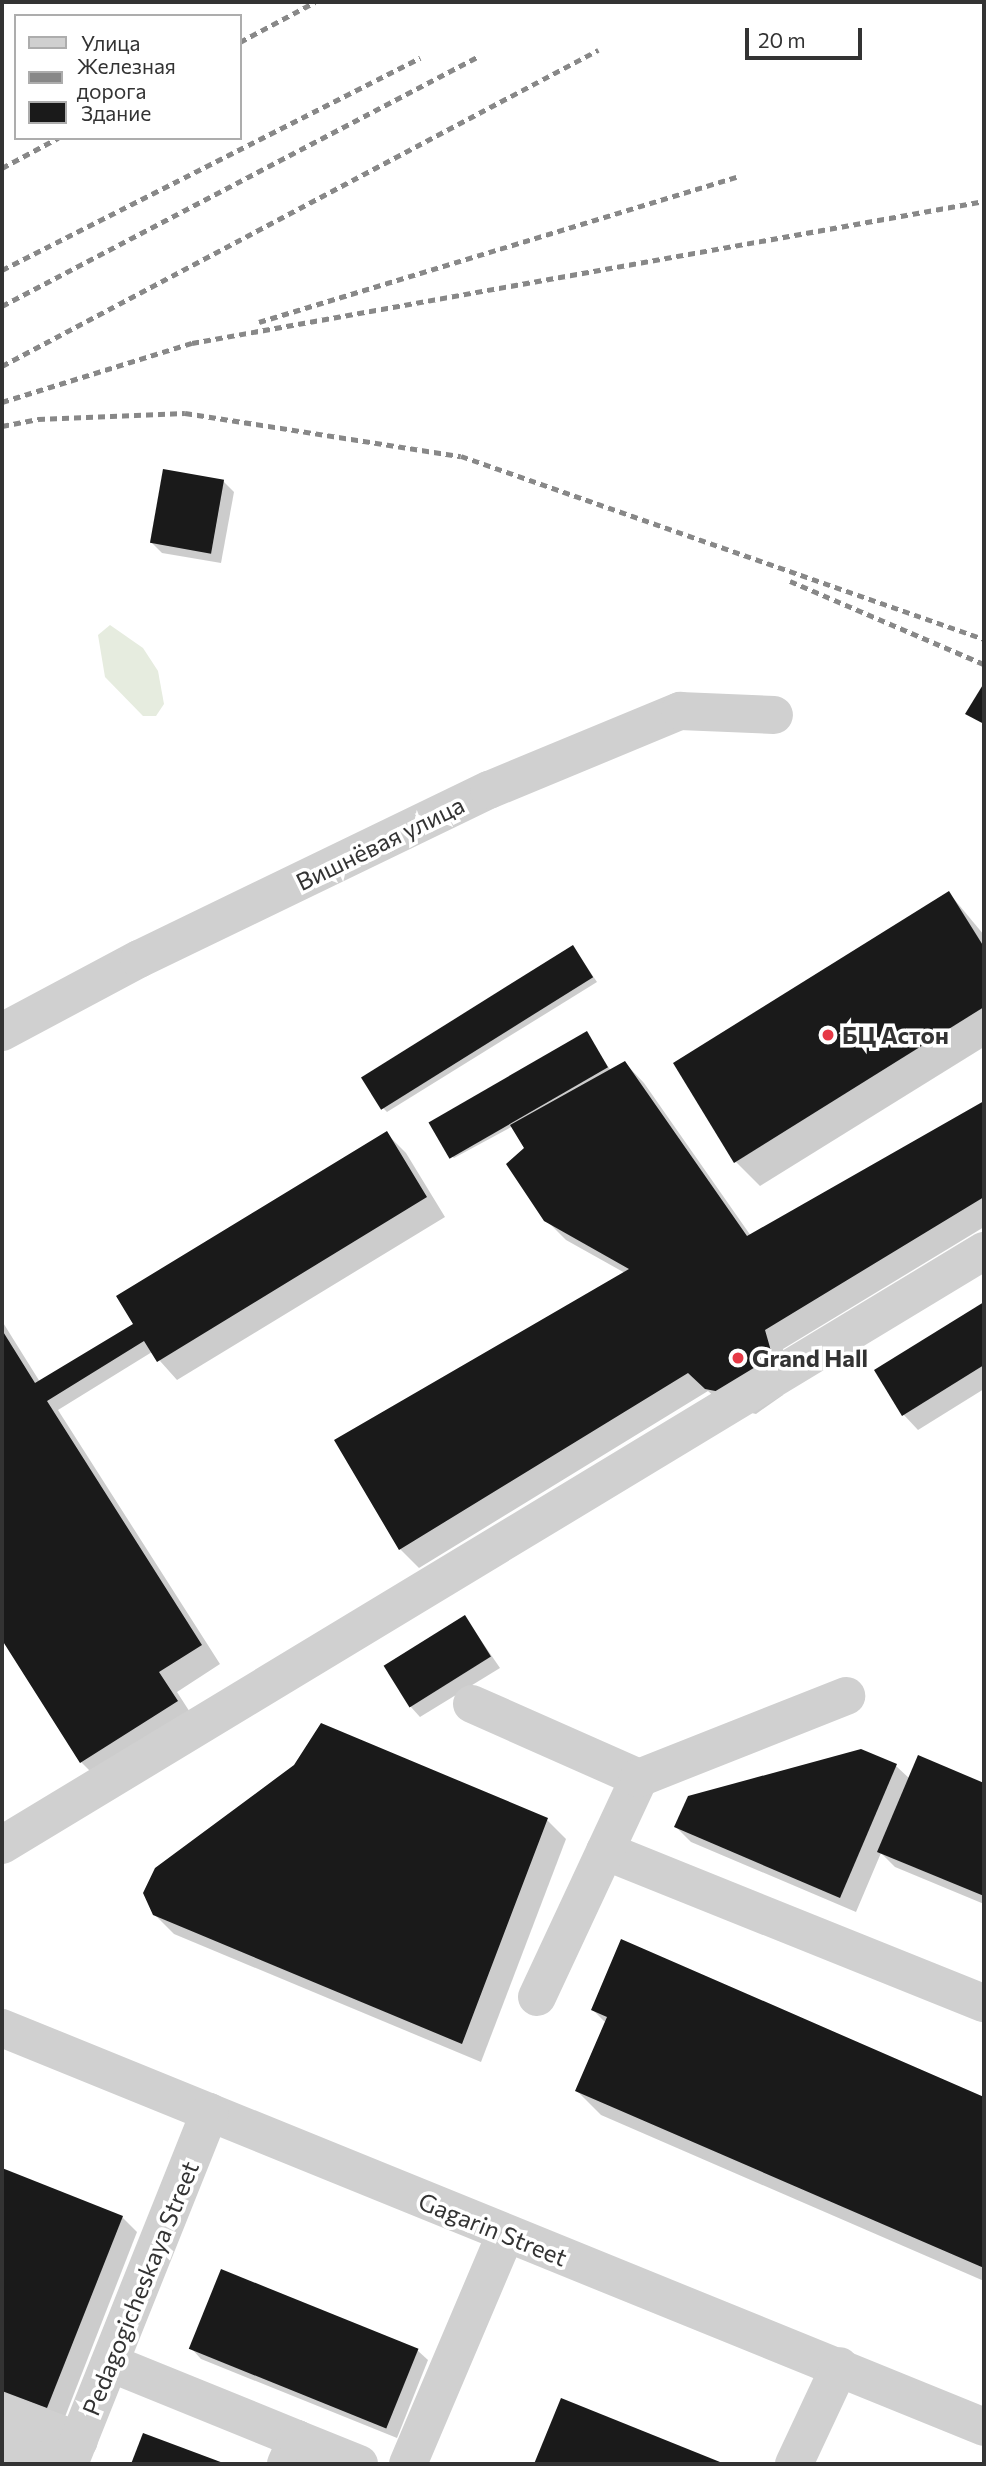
<!DOCTYPE html>
<html>
<head>
<meta charset="utf-8">
<style>
	body { margin:0 }
	#map { position:relative; width:986px; height:2466px; overflow:hidden; background:#fff; font-family:Commissioner,sans-serif }
	div>[style] { position:absolute }
	.green>* { inset:0; background:#e6ecdf }
	.shadow>* { inset:0; background:#0003 }
	.building>* { inset:0; background:#1a1a1a; transform-origin:0 0 }
	.minor>* { height:38px; margin:-19px; padding:0 19px; transform-origin:19px; border-radius:19px; background:#d0d0d0 }
	.rail>* { height:5px; margin-top:-2.5px; transform-origin:0; background:repeating-linear-gradient(90deg,#888 0 7px,transparent 0 12px) }
	.dots>* { width:19px; height:19px; translate:-50% -50%; box-sizing:border-box; border:4px solid #fff; border-radius:50% }
	span { translate:-50% -50%; white-space:nowrap; text-align:center; line-height:1.15; -webkit-text-stroke:7px #fff; paint-order:stroke }
	.street-label { font-size:24px; color:#333 }
	.poi-label { font-size:24px; color:#333; font-weight:700 }
	.left { translate:0 -50%; text-align:left }
	.frame { position:absolute; inset:0; border:4px solid #333; pointer-events:none }
	.legend { position:absolute; left:14px; top:14px; width:228px; height:126px; box-sizing:border-box; background:#fff; border:2px solid #adadad; margin:0; padding:9px 12px; list-style:none; font-size:21px; color:#333 }
	.legend li { display:flex; align-items:center; gap:14px; height:35px }
	.legend b { width:35px; border:2px solid #adadad }
	.scale { position:absolute; left:745px; top:28px; width:117px; height:32px; box-sizing:border-box; border:4px solid #333; border-top:0; padding-left:9px; font-size:21px; line-height:24px; white-space:nowrap; color:#333; -webkit-text-stroke:5px #fff; paint-order:stroke }
</style>
</head>
<body>
<div id="map">
	<div class="green">
		<div style="clip-path:polygon(110px 625px,143px 648px,158px 671px,164px 704px,156px 716px,143px 716px,105px 677px,98px 635px)"></div>
	</div>
	<div class="shadow">
		<div style="clip-path:polygon(223px 481px,234px 492px,221px 563px,162px 553px,151px 542px)"></div>
		<div style="clip-path:polygon(949px 893px,984px 935px,984px 1047px,760px 1186px,736px 1162px)"></div>
		<div style="clip-path:polygon(573px 947px,597px 982px,387px 1112px,382px 1107px)"></div>
		<div style="clip-path:polygon(586px 1033px,611px 1071px,625px 1063px,644px 1083px,751px 1236px,984px 1103px,984px 1227px,783px 1349px,789px 1371px,783px 1395px,756px 1414px,726px 1407px,708px 1391px,419px 1568px,400px 1549px,625px 1273px,566px 1240px,546px 1220px,527px 1148px,513px 1126px,454px 1158px,449px 1153px)"></div>
		<div style="clip-path:polygon(387px 1134px,406px 1153px,445px 1217px,177px 1380px,152px 1352px,58px 1410px,220px 1664px,177px 1692px,195px 1720px,100px 1781px,81px 1762px,2px 1637px,2px 1321px,40px 1382px,133px 1326px)"></div>
		<div style="clip-path:polygon(984px 1304px,984px 1389px,918px 1430px,903px 1414px,876px 1370px)"></div>
		<div style="clip-path:polygon(465px 1617px,500px 1668px,420px 1717px,410px 1706px)"></div>
		<div style="clip-path:polygon(861px 1751px,896px 1766px,910px 1779px,918px 1758px,984px 1785px,984px 1904px,895px 1867px,881px 1853px,856px 1912px,691px 1842px,676px 1827px)"></div>
		<div style="clip-path:polygon(547px 1820px,566px 1839px,481px 2062px,174px 1934px,154px 1914px)"></div>
		<div style="clip-path:polygon(622px 1942px,984px 2099px,984px 2281px,601px 2115px,577px 2091px,606px 2023px,593px 2010px)"></div>
		<div style="clip-path:polygon(2px 2170px,122px 2217px,137px 2232px,63px 2422px,2px 2399px)"></div>
		<div style="clip-path:polygon(191px 2348px,417px 2350px,428px 2360px,397px 2438px,201px 2359px)"></div>
		<div style="clip-path:polygon(562px 2400px,721px 2464px,536px 2464px)"></div>
	</div>
	<div class="building">
		<div style="left:163px;top:469px;width:62px;height:75px;rotate:10deg"></div>
		<div style="clip-path:polygon(984px 683px,984px 724px,965px 714px)"></div>
		<div style="clip-path:polygon(949px 891px,984px 947px,984px 1007px,734px 1163px,673px 1063px)"></div>
		<div style="left:573px;top:945px;width:38px;height:250px;rotate:58deg"></div>
		<div style="left:587px;top:1031px;width:42px;height:183px;rotate:60deg"></div>
		<div style="clip-path:polygon(625px 1061px,747px 1236px,984px 1101px,984px 1197px,765px 1330px,771px 1351px,764px 1376px,736px 1395px,705px 1389px,688px 1373px,399px 1550px,334px 1440px,629px 1269px,544px 1221px,506px 1164px,524px 1148px,510px 1125px)"></div>
		<div style="clip-path:polygon(387px 1131px,427px 1197px,157px 1362px,144px 1341px,47px 1401px,202px 1645px,159px 1672px,178px 1701px,80px 1763px,2px 1640px,2px 1330px,35px 1383px,133px 1324px,116px 1296px)"></div>
		<div style="clip-path:polygon(984px 1302px,984px 1365px,902px 1416px,874px 1370px)"></div>
		<div style="left:465px;top:1615px;width:49px;height:96px;rotate:58deg"></div>
		<div style="clip-path:polygon(321px 1723px,548px 1818px,462px 2044px,153px 1915px,143px 1893px,155px 1868px,294px 1765px)"></div>
		<div style="clip-path:polygon(861px 1749px,897px 1764px,840px 1898px,674px 1827px,688px 1796px)"></div>
		<div style="clip-path:polygon(918px 1755px,984px 1783px,984px 1896px,877px 1852px)"></div>
		<div style="clip-path:polygon(621px 1939px,984px 2097px,984px 2268px,575px 2091px,607px 2017px,591px 2010px)"></div>
		<div style="clip-path:polygon(2px 2168px,123px 2216px,47px 2408px,2px 2391px)"></div>
		<div style="left:221px;top:2269px;width:213px;height:86px;rotate:22deg"></div>
		<div style="clip-path:polygon(561px 2398px,725px 2464px,534px 2464px)"></div>
		<div style="clip-path:polygon(143px 2433px,226px 2464px,131px 2464px)"></div>
	</div>
	<div class="minor">
		<div style="left:2px;top:1032px;width:155px;rotate:-28.1deg"></div>
		<div style="left:139px;top:959px;width:389px;rotate:-25.8deg"></div>
		<div style="left:489px;top:790px;width:207px;rotate:-22.5deg"></div>
		<div style="left:680px;top:711px;width:94px;rotate:2.4deg"></div>
		<div style="left:472px;top:1704px;width:183px;rotate:23.9deg"></div>
		<div style="left:2px;top:1845px;width:1148px;rotate:-31.17deg"></div>
		<div style="left:605px;top:1851px;width:408px;rotate:21.9deg"></div>
		<div style="left:537px;top:1997px;width:242px;rotate:-65deg"></div>
		<div style="left:639px;top:1778px;width:223px;rotate:-21.6deg"></div>
		<div style="left:2px;top:2028px;width:1060px;rotate:22.11deg"></div>
		<div style="left:110px;top:2363px;width:202px;rotate:22.1deg"></div>
		<div style="left:297px;top:2439px;width:27px;rotate:114deg"></div>
		<div style="left:2px;top:2412px;width:82px;rotate:20.6deg"></div>
		<div style="left:297px;top:2439px;width:67px;rotate:22deg"></div>
		<div style="left:2px;top:2448px;width:48px;rotate:19.6deg"></div>
		<div style="left:69px;top:2464px;width:379px;rotate:-68.2deg"></div>
		<div style="left:408px;top:2464px;width:249px;rotate:-67deg"></div>
		<div style="left:794px;top:2464px;width:108px;rotate:-64.9deg"></div>
	</div>
	<div class="rail">
		<div style="left:240px;top:42px;width:85px;rotate:-28.1deg"></div>
		<div style="left:2px;top:168px;width:64px;rotate:-28.2deg"></div>
		<div style="left:2px;top:270px;width:469px;rotate:-26.9deg"></div>
		<div style="left:2px;top:306px;width:536px;rotate:-27.66deg"></div>
		<div style="left:259px;top:322px;width:499px;rotate:-16.9deg"></div>
		<div style="left:2px;top:366px;width:675px;rotate:-27.93deg"></div>
		<div style="left:2px;top:402px;width:199px;rotate:-17.3deg"></div>
		<div style="left:192px;top:343px;width:805px;rotate:-10.16deg"></div>
		<div style="left:2px;top:426px;width:37px;rotate:-11deg"></div>
		<div style="left:38px;top:419px;width:147px;rotate:-2.3deg"></div>
		<div style="left:185px;top:413px;width:279px;rotate:8.9deg"></div>
		<div style="left:461px;top:456px;width:554px;rotate:19.29deg"></div>
		<div style="left:790px;top:581px;width:211px;rotate:23.2deg"></div>
	</div>
	<div class="dots">
		<div style="left:828px;top:1035px;background:#e63946"></div>
		<div style="left:738px;top:1358px;background:#e63946"></div>
	</div>
	<div class="street-label">
		<span style="left:380px;top:843px;rotate:-26deg">Вишнёвая улица</span>
		<span style="left:493px;top:2229px;rotate:22deg">Gagarin Street</span>
		<span style="left:140px;top:2288px;rotate:-68deg">Pedagogicheskaya Street</span>
	</div>
	<div class="poi-label">
		<span class="left" style="left:842px;top:1035px">БЦ Астон</span>
		<span class="left" style="left:752px;top:1358px">Grand Hall</span>
	</div>
	<div class="frame"></div>
	<ul class="legend">
	<li><b style="height:9px;background:#d0d0d0"></b>Улица</li>
	<li><b style="height:9px;background:#888"></b>Железная дорога</li>
	<li><b style="height:19px;background:#1a1a1a"></b>Здание</li>
	</ul>
	<div class="scale">20 m</div>
</div>
</body>
</html>
